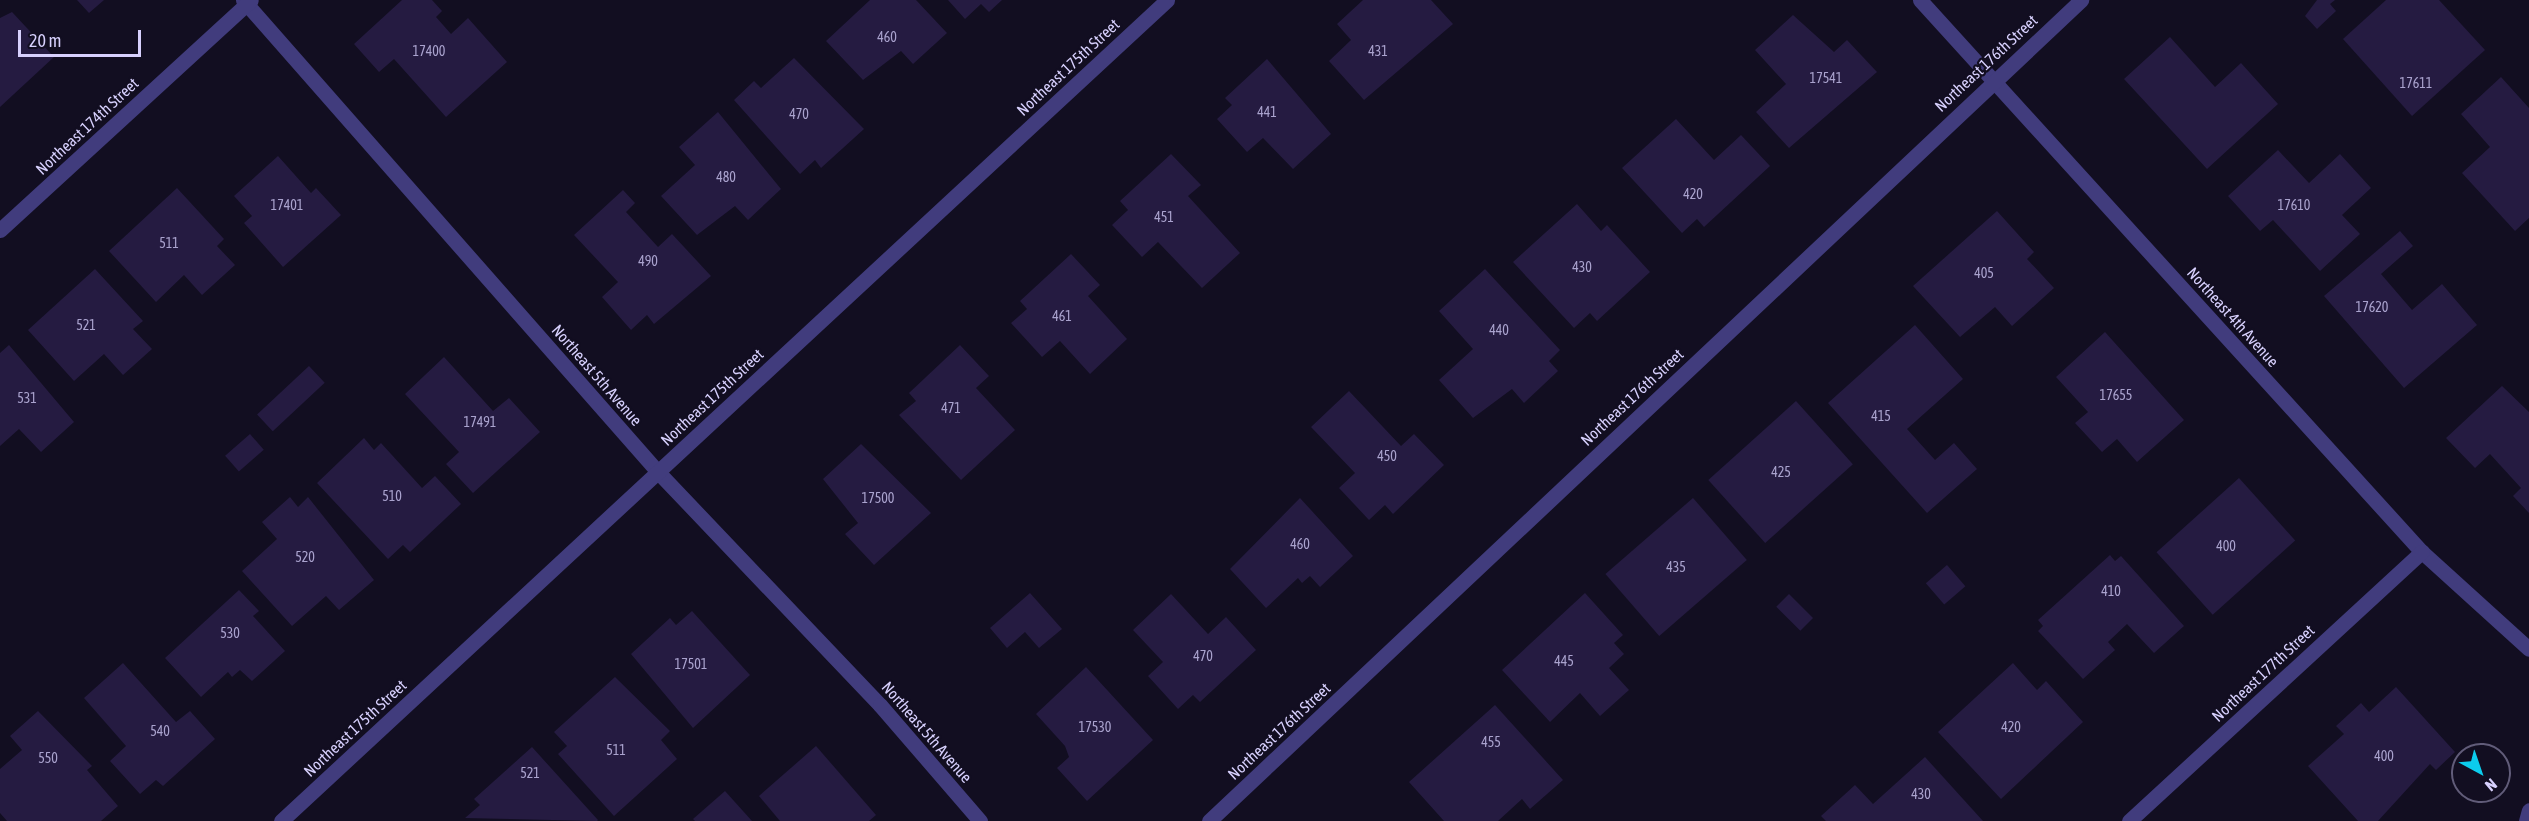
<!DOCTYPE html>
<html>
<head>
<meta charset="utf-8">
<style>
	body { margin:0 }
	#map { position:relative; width:2529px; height:821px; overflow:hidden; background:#120e21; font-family:"Asap Condensed",sans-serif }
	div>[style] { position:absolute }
	.building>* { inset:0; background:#251b41; transform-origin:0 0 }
	.minor>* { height:15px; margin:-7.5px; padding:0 7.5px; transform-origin:7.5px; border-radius:7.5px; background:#413c7d }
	span { translate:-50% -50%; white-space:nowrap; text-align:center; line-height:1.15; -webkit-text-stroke:4.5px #120e21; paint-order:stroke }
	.number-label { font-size:14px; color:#aaa3ce }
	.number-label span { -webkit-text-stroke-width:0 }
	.street-label { font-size:16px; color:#d7d0fd }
	.north { position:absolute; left:2451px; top:743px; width:60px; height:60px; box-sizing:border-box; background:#120e21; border:2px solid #615c79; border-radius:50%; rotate:140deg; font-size:16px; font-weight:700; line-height:24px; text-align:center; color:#d7d0fd }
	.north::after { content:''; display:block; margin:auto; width:21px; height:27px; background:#0ccced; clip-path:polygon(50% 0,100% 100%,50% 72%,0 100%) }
	.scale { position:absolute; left:18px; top:30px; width:123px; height:27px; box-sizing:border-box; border:3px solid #d7d0fd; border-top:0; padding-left:8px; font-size:18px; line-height:21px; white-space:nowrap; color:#d7d0fd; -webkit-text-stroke:4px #120e21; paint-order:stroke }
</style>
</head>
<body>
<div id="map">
	<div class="building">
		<div style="clip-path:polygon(77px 0,104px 0,89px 13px)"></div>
		<div style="clip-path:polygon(402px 0,432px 0,442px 11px,436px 17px,451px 34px,468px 18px,507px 62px,446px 117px,394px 59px,379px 72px,354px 44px)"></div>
		<div style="clip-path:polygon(870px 0,916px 0,947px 33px,913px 64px,901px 51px,863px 80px,826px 41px)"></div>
		<div style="clip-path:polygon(948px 0,1002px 0,989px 12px,981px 4px,965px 19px)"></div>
		<div style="clip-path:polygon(1363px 0,1431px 0,1453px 24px,1364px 100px,1329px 61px,1351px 40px,1337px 24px)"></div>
		<div style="clip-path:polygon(2317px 0,2335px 0,2330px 4px,2336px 11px,2317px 29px,2305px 16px)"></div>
		<div style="clip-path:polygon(2386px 0,2439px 0,2485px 50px,2412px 116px,2343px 39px)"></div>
		<div style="clip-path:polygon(12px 12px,54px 57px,0 107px,0 18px)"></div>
		<div style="clip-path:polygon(1793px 15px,1834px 52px,1847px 40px,1877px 72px,1789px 148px,1756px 112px,1786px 84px,1755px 50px)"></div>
		<div style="clip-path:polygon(2170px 37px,2215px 87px,2241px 63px,2278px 104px,2207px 169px,2124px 79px)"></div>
		<div style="clip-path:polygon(794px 58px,864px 129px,821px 168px,815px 160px,800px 174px,734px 100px,754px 81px,761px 88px)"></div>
		<div style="clip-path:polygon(1267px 59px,1331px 134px,1293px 169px,1263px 138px,1247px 152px,1217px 119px,1232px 105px,1225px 98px)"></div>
		<div style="clip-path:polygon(2501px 77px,2529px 108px,2529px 218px,2515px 231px,2462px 173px,2490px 147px,2461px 114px)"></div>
		<div style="clip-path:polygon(718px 112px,781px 189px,748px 220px,735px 206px,697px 235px,661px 196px,695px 165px,679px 147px)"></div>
		<div style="clip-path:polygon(1676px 119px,1714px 160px,1741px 135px,1770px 166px,1704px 227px,1697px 219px,1682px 233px,1622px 168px)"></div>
		<div style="clip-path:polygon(2278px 150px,2309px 183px,2340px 154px,2371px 188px,2342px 215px,2360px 234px,2320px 271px,2273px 220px,2260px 231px,2228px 196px)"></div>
		<div style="clip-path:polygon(1171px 154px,1201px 185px,1188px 196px,1240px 253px,1202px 288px,1158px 242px,1142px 257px,1112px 225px,1128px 210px,1120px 201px)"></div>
		<div style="clip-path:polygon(278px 156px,311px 193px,316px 188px,341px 215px,283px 267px,244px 223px,252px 216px,234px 196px)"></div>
		<div style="clip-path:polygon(177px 188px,224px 239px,217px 246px,235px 265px,202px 295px,184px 275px,156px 302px,109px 251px)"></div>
		<div style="clip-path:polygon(623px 190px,635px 203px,626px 212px,658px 247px,672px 234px,711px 276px,654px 324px,647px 315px,631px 330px,602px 297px,618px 282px,574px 235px)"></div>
		<div style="clip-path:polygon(1577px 204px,1601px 231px,1607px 225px,1650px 272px,1597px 321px,1590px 313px,1574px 328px,1513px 262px)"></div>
		<div style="clip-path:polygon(1997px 211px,2034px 252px,2027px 259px,2054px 288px,2012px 326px,1995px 307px,1960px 337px,1913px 286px)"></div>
		<div style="clip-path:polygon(2400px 231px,2413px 246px,2381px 274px,2412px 310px,2442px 284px,2477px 325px,2404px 388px,2324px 296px)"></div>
		<div style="clip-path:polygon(1071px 254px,1100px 285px,1088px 296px,1127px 339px,1090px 374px,1060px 341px,1042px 357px,1011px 323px,1027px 309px,1020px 301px)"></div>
		<div style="clip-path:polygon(95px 269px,143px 321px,133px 329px,152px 349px,123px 375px,104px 354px,74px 381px,28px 330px)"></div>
		<div style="clip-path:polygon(1485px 269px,1560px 350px,1549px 361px,1558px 371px,1524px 403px,1512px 389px,1473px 418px,1439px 380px,1473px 349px,1439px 311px)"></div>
		<div style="clip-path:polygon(1915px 325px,1963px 379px,1907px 429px,1935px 460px,1954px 443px,1977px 469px,1927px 513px,1828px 403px)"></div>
		<div style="clip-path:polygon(2105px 332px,2184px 420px,2137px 462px,2117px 439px,2102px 452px,2075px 423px,2088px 412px,2056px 377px)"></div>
		<div style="clip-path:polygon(9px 345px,74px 422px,41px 452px,19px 429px,0 446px,0 353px)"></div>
		<div style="clip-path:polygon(960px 345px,989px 376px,976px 388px,1015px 430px,961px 480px,899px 415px,916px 401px,909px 393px)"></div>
		<div style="clip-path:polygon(444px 357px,493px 411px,509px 398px,540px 432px,473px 493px,446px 464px,459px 452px,405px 394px)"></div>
		<div style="left:309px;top:366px;width:23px;height:71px;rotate:47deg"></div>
		<div style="clip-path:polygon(2502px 386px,2529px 412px,2529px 513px,2513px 496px,2521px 488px,2490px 454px,2475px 468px,2446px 438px)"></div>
		<div style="clip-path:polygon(1349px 391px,1401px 446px,1414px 434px,1444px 465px,1393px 514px,1385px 505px,1369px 520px,1339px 488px,1355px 473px,1311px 427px)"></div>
		<div style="left:1796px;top:401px;width:85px;height:118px;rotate:48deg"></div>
		<div style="left:250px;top:434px;width:21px;height:33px;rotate:49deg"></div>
		<div style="clip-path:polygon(364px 438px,374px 450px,381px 443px,422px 488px,435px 476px,461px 504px,410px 552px,403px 545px,388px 559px,317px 483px)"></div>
		<div style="clip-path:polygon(861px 444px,931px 513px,874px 565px,845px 534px,858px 523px,823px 479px)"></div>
		<div style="left:2239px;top:478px;width:84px;height:111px;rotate:48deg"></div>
		<div style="clip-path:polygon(290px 497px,298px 507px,308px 497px,374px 580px,339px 610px,326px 596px,292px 626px,242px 571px,277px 539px,262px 522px)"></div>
		<div style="clip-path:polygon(1300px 498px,1353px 556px,1320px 587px,1310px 576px,1302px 583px,1298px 578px,1266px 608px,1230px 569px)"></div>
		<div style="left:1693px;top:498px;width:82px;height:116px;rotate:49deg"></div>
		<div style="clip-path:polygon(2110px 555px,2115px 561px,2121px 556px,2184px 626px,2154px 653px,2127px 624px,2108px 642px,2115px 650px,2083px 679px,2038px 631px,2043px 626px,2038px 620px)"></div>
		<div style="left:1947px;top:565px;width:28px;height:28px;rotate:49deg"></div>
		<div style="clip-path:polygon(239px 590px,259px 611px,253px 616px,285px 651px,252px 681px,240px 670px,232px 677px,228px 672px,201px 697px,165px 658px)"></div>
		<div style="clip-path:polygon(1030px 593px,1062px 629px,1039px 648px,1025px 632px,1007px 648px,990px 628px)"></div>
		<div style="clip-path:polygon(1585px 593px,1623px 635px,1614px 643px,1624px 654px,1609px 668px,1629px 690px,1600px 716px,1580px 693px,1550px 722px,1502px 670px)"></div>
		<div style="clip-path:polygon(1171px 594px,1208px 634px,1226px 617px,1256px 650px,1200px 702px,1193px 695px,1178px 709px,1148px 676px,1163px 662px,1133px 630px)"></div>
		<div style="left:1789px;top:594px;width:34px;height:18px;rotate:45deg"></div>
		<div style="clip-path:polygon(692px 611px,750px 675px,693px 728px,631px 654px,670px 618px,676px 625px)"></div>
		<div style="clip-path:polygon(123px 663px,176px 722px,190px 711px,215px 739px,163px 786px,156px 780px,140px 794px,110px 761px,126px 746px,84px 698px)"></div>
		<div style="clip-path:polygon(2013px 663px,2037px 690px,2046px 681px,2083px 722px,2001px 799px,1938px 732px)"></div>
		<div style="clip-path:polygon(1086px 667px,1153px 740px,1087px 801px,1057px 768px,1069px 757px,1065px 746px,1036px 714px)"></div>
		<div style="clip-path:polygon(615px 677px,670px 731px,661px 740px,677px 759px,614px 816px,558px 754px,567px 746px,554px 732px)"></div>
		<div style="clip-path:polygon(2396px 687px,2455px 752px,2436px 770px,2430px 764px,2378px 821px,2358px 821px,2308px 766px,2344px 734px,2336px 726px,2361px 703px,2369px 712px)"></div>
		<div style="clip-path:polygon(1495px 705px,1563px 780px,1530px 809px,1522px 799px,1498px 821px,1444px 821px,1409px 782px)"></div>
		<div style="clip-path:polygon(38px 711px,92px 766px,87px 770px,118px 806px,101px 821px,7px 821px,0 813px,0 769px,22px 750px,10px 736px)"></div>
		<div style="clip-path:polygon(816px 746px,876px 815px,869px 821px,780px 821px,759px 796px)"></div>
		<div style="clip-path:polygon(532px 747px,598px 820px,597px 821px,465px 818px,480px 805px,474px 799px)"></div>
		<div style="clip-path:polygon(1925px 757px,1983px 821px,1826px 821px,1821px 816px,1855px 785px,1873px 804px)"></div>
		<div style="clip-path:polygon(725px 791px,752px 821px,695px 821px,693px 819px)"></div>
	</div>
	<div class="minor">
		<div style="left:243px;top:0;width:628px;rotate:48.68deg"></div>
		<div style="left:658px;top:472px;width:322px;rotate:46.4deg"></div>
		<div style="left:880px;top:705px;width:153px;rotate:49.2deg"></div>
		<div style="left:1920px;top:0;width:746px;rotate:47.72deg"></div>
		<div style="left:2422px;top:552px;width:144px;rotate:42.2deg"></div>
		<div style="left:0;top:230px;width:340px;rotate:-42.5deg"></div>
		<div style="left:281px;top:821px;width:1208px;rotate:-42.82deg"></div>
		<div style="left:1209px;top:821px;width:1198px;rotate:-43.27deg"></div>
		<div style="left:2129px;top:821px;width:398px;rotate:-42.6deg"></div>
		<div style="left:2526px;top:821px;width:11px;rotate:-75deg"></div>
	</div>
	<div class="number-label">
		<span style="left:887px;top:37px">460</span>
		<span style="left:429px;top:51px">17400</span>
		<span style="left:1378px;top:51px">431</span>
		<span style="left:1826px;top:78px">17541</span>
		<span style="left:2416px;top:83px">17611</span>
		<span style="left:1267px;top:112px">441</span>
		<span style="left:799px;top:114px">470</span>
		<span style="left:726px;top:177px">480</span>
		<span style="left:1693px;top:194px">420</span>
		<span style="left:287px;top:205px">17401</span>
		<span style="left:2294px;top:205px">17610</span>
		<span style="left:1164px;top:217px">451</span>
		<span style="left:169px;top:243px">511</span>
		<span style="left:648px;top:261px">490</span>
		<span style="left:1582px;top:267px">430</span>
		<span style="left:1984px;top:273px">405</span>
		<span style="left:2372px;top:307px">17620</span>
		<span style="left:1062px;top:316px">461</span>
		<span style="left:86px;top:325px">521</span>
		<span style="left:1499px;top:330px">440</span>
		<span style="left:2116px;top:395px">17655</span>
		<span style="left:27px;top:398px">531</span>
		<span style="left:951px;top:408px">471</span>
		<span style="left:1881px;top:416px">415</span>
		<span style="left:480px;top:422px">17491</span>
		<span style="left:1387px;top:456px">450</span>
		<span style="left:1781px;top:472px">425</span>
		<span style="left:392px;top:496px">510</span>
		<span style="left:878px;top:498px">17500</span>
		<span style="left:1300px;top:544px">460</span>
		<span style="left:2226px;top:546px">400</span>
		<span style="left:305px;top:557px">520</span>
		<span style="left:1676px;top:567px">435</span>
		<span style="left:2111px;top:591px">410</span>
		<span style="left:230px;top:633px">530</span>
		<span style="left:1203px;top:656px">470</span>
		<span style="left:1564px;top:661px">445</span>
		<span style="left:691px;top:664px">17501</span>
		<span style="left:1095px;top:727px">17530</span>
		<span style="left:2011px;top:727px">420</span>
		<span style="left:160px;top:731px">540</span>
		<span style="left:1491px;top:742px">455</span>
		<span style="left:616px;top:750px">511</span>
		<span style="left:2384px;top:756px">400</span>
		<span style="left:48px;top:758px">550</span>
		<span style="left:530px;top:773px">521</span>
		<span style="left:1921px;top:794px">430</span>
	</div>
	<div class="street-label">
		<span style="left:1986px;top:63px;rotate:-43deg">Northeast 176th Street</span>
		<span style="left:1068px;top:67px;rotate:-43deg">Northeast 175th Street</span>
		<span style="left:87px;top:126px;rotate:-43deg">Northeast 174th Street</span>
		<span style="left:2233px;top:317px;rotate:48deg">Northeast 4th Avenue</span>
		<span style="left:597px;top:375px;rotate:49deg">Northeast 5th Avenue</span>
		<span style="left:712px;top:397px;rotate:-43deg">Northeast 175th Street</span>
		<span style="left:1632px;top:397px;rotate:-43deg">Northeast 176th Street</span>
		<span style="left:2263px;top:673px;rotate:-43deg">Northeast 177th Street</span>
		<span style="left:355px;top:728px;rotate:-43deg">Northeast 175th Street</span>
		<span style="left:1279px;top:731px;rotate:-43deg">Northeast 176th Street</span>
		<span style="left:927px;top:732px;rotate:49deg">Northeast 5th Avenue</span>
	</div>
	<div class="north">N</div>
	<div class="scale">20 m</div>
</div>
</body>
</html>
